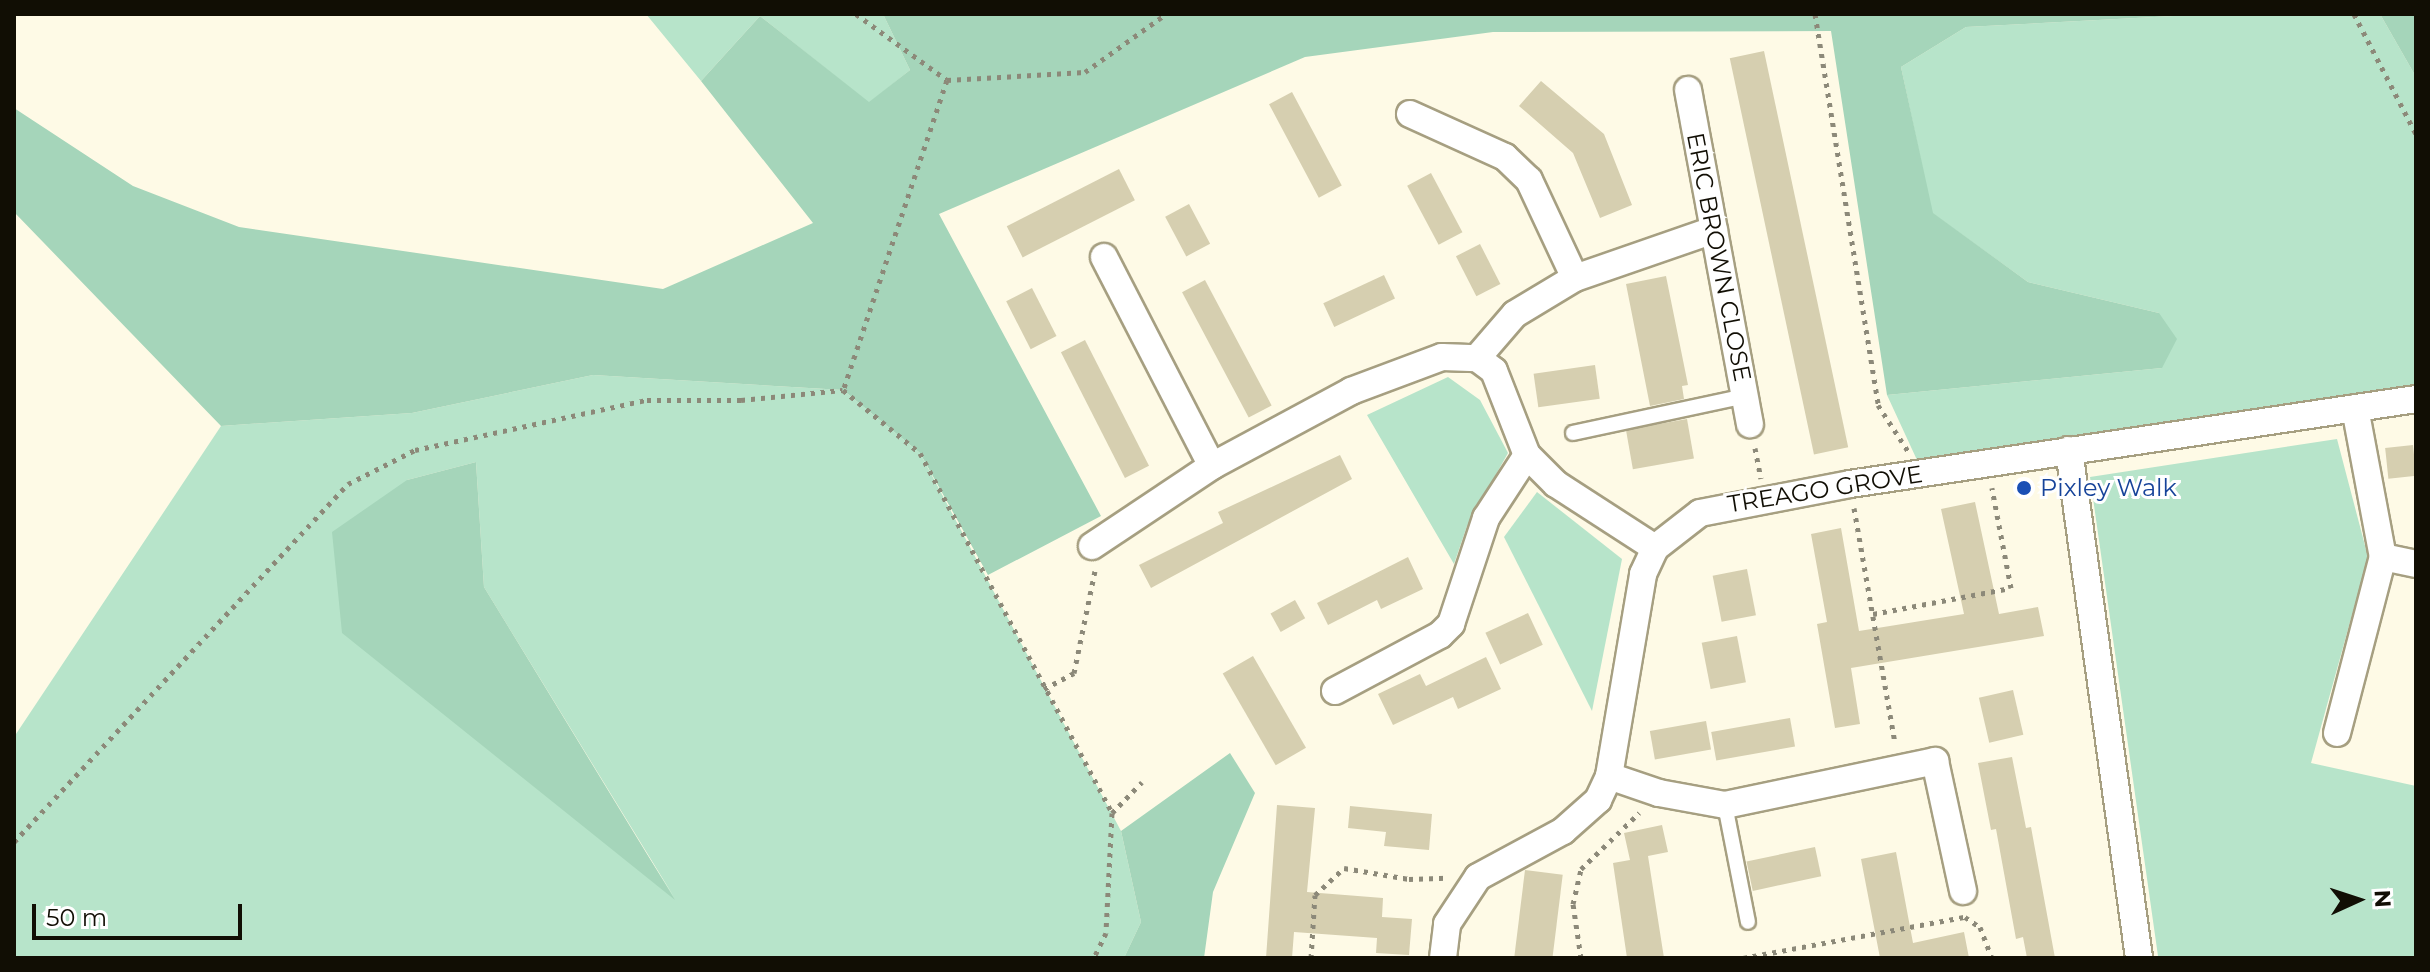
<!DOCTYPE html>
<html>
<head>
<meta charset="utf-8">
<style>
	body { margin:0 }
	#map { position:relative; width:2430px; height:972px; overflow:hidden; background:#fefae6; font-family:Montserrat,sans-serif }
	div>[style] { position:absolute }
	.green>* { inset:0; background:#b7e4ca }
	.forest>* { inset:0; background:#a5d5ba }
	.building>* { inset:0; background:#d6cfb0; transform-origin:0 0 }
	.path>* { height:5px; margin-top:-2.5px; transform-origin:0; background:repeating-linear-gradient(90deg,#8c8979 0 4px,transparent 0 10px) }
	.roads { filter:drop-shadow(2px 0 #a69f81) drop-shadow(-2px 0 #a69f81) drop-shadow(0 2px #a69f81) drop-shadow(0 -2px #a69f81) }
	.service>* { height:14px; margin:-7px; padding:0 7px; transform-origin:7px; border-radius:7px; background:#fff }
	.minor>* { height:26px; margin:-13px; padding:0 13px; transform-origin:13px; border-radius:13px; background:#fff }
	.dots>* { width:22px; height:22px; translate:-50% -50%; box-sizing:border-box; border:4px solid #fff; border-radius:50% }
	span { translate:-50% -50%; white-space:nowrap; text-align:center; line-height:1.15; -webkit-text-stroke:6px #fff; paint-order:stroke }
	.street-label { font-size:24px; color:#110e04 }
	.transit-label { font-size:24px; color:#164399 }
	.left { translate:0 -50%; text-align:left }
	.frame { position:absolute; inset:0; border:16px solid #110e04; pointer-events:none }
	.north { position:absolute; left:2318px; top:860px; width:80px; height:80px; -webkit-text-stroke:6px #fff; paint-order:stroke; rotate:87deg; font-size:22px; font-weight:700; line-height:32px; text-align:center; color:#110e04 }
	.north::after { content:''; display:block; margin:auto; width:28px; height:36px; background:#110e04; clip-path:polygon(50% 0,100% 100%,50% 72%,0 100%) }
	.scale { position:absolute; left:32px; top:904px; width:210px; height:36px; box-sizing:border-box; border:4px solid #110e04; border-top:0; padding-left:10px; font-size:24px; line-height:28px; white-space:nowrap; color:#110e04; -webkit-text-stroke:6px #fff; paint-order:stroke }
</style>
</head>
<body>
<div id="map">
	<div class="green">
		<div style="clip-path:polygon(646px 14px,883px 14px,910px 70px,869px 103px,760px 16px,701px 81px)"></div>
		<div style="clip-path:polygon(2211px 14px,2380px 14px,2416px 77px,2416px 395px,1923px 473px,1887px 395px,2162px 368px,2159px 313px,2028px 282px,1932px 213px,1901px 67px,1966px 27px)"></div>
		<div style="clip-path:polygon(evenodd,593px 375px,843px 390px,920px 453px,1121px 831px,1141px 922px,1124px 958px,14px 958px,14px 737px,221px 426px,412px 413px,593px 375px,476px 462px,484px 587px,674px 897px,407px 480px,476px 462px)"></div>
		<div style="clip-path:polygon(1448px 377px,1480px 400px,1508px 453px,1467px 526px,1454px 564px,1367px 415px)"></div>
		<div style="clip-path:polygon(2337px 439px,2368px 557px,2311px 763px,2416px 786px,2416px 958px,2158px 956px,2090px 477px)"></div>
		<div style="clip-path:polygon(1537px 492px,1622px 559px,1592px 711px,1504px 537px)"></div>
	</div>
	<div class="forest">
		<div style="clip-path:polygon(883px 14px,2211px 14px,1966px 27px,1901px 67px,1933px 213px,2028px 282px,2159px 313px,2177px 339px,2162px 368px,1887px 395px,1831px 31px,1493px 32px,1305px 57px,939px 214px,1101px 516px,988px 575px,920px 453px,843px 390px,593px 375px,412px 413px,221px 426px,14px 212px,14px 108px,133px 186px,239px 227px,663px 289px,813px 223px,701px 81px,760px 16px,869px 102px,910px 70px)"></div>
		<div style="clip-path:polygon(2380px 14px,2416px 14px,2416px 77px)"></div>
		<div style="clip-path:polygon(476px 462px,484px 587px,675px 900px,342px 633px,332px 532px,407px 480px)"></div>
		<div style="clip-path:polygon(1230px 753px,1255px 793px,1213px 892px,1204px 958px,1124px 958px,1141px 922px,1121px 831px)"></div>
	</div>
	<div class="building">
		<div style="left:1764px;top:51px;width:405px;height:35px;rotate:78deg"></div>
		<div style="clip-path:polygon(1541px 81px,1604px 134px,1632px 205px,1600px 218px,1573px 153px,1519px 106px)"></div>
		<div style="left:1292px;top:92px;width:106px;height:26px;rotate:62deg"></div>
		<div style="left:1119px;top:169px;width:35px;height:126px;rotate:63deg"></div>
		<div style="left:1431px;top:173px;width:67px;height:27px;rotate:62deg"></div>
		<div style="left:1189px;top:204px;width:45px;height:27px;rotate:62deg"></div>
		<div style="left:1480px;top:244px;width:45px;height:27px;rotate:63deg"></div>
		<div style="left:1384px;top:275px;width:26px;height:67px;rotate:65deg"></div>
		<div style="clip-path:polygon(1666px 276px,1688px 385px,1682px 386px,1684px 399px,1650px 406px,1626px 284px)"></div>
		<div style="left:1205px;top:280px;width:142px;height:26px;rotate:62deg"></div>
		<div style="left:1032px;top:288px;width:54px;height:29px;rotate:63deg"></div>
		<div style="left:1085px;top:340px;width:141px;height:27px;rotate:63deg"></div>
		<div style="left:1595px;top:365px;width:34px;height:62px;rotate:82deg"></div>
		<div style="left:1687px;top:419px;width:40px;height:62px;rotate:80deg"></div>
		<div style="left:2413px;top:445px;width:31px;height:28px;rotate:84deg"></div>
		<div style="clip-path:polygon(1340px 455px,1352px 479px,1151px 588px,1139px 565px,1223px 523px,1218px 512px)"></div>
		<div style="clip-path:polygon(1975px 502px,1999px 614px,2038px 607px,2044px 636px,1851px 668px,1860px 724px,1835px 728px,1817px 624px,1827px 622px,1811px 534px,1841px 528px,1859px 631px,1964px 614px,1941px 509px)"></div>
		<div style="clip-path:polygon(1408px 557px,1423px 589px,1381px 609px,1377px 600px,1328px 625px,1317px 603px)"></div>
		<div style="left:1747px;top:569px;width:47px;height:35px;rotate:79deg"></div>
		<div style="left:1295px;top:600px;width:21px;height:28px;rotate:61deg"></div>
		<div style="left:1528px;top:613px;width:35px;height:47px;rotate:65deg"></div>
		<div style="left:1737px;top:636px;width:47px;height:36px;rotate:79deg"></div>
		<div style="left:1253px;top:656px;width:106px;height:35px;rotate:60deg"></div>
		<div style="clip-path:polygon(1486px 657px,1501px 689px,1458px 709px,1453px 697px,1393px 725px,1378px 694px,1420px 674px,1426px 686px)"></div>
		<div style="left:2013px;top:690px;width:46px;height:35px;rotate:77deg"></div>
		<div style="left:1790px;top:718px;width:29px;height:80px;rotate:80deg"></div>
		<div style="left:1706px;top:721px;width:29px;height:57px;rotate:80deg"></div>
		<div style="clip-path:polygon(2012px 757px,2026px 828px,2031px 827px,2055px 958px,2027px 958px,2023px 937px,2016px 939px,1996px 829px,1991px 830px,1978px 763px)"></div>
		<div style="clip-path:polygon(1277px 805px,1315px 808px,1307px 892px,1383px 898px,1382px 917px,1412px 919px,1409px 955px,1376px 953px,1377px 938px,1294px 932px,1292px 958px,1266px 958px)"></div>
		<div style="clip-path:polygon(1350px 806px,1432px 814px,1429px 850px,1384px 846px,1386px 832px,1348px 828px)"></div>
		<div style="clip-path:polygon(1662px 825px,1668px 852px,1648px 856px,1664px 958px,1627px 958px,1613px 863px,1630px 860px,1624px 833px)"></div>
		<div style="left:1815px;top:847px;width:30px;height:70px;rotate:78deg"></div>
		<div style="clip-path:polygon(1896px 852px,1913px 943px,1964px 932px,1969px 958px,1880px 958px,1861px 859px)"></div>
		<div style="left:1525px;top:870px;width:38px;height:89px;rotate:7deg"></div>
	</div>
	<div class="path">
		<div style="left:856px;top:14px;width:112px;rotate:36deg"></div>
		<div style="left:947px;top:80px;width:138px;rotate:-3.3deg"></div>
		<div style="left:1085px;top:72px;width:100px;rotate:-35.6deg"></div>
		<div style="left:1815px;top:14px;width:396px;rotate:80.8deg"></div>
		<div style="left:1878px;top:405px;width:55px;rotate:56.9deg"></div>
		<div style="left:2354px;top:14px;width:135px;rotate:62.7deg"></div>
		<div style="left:947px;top:80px;width:327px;rotate:108.5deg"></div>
		<div style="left:843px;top:390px;width:99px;rotate:39.3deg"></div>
		<div style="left:920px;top:453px;width:408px;rotate:61.9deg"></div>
		<div style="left:1112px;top:813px;width:120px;rotate:92.9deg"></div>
		<div style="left:1106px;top:933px;width:28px;rotate:116deg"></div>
		<div style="left:1755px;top:448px;width:31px;rotate:79deg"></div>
		<div style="left:1854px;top:508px;width:239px;rotate:80.1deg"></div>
		<div style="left:1873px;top:614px;width:140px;rotate:-10.7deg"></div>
		<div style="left:2011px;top:588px;width:102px;rotate:-100.8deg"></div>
		<div style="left:1044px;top:689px;width:34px;rotate:-28deg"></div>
		<div style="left:1074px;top:673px;width:104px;rotate:-78.4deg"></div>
		<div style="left:1112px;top:813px;width:43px;rotate:-45.9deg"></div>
		<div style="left:14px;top:842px;width:490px;rotate:-47deg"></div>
		<div style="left:348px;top:484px;width:75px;rotate:-26.9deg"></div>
		<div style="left:415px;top:450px;width:237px;rotate:-12.2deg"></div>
		<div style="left:647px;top:400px;width:94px"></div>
		<div style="left:741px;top:400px;width:102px;rotate:-5.6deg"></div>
		<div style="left:1311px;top:958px;width:63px;rotate:-86.4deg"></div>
		<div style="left:1315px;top:895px;width:40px;rotate:-43deg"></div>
		<div style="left:1344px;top:868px;width:66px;rotate:9.6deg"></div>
		<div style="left:1409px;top:879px;width:38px;rotate:-2deg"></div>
		<div style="left:1581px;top:958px;width:55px;rotate:-98.4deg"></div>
		<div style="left:1573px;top:904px;width:36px;rotate:-77deg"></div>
		<div style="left:1581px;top:869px;width:81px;rotate:-44deg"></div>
		<div style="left:1743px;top:958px;width:226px;rotate:-10.5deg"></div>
		<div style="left:1965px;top:917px;width:18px;rotate:34deg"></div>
		<div style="left:1980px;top:927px;width:33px;rotate:69deg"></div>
	</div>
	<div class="roads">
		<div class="service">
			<div style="left:1573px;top:433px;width:176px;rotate:-12.1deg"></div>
			<div style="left:1725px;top:805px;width:119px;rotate:78.9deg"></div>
		</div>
		<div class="minor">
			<div style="left:1688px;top:90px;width:340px;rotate:79.5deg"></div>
			<div style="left:1410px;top:114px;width:104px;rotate:24.4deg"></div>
			<div style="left:1505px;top:157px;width:33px;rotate:44deg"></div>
			<div style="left:1529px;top:180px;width:108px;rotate:64.9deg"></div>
			<div style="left:1104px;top:257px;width:235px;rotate:62.7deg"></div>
			<div style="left:1212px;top:466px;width:158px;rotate:-28.3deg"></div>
			<div style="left:1351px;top:391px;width:97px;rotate:-20.5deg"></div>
			<div style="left:1442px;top:357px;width:35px;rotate:2deg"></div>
			<div style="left:1477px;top:358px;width:21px;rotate:37deg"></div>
			<div style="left:1494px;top:371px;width:90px;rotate:68.6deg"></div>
			<div style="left:1527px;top:455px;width:41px;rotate:45deg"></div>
			<div style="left:1556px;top:484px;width:118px;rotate:32.9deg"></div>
			<div style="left:1477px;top:358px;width:58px;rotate:-49.2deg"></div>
			<div style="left:1515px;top:314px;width:70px;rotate:-31deg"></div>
			<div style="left:1575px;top:278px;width:147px;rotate:-19.1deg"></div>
			<div style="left:2355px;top:408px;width:152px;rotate:79.4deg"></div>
			<div style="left:2383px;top:557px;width:34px;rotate:12deg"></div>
			<div style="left:2069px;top:450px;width:513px;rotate:82.15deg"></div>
			<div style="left:1092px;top:546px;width:144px;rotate:-33.7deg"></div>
			<div style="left:1335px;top:691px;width:119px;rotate:-28.1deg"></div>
			<div style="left:1440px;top:635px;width:16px;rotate:-45deg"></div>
			<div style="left:1451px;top:624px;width:112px;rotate:-71.7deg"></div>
			<div style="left:1486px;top:518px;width:75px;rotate:-56.9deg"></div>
			<div style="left:2337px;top:733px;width:182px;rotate:-75.4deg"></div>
			<div style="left:1609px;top:776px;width:53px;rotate:18.8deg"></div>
			<div style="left:1659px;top:793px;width:67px;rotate:10.3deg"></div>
			<div style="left:1725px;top:805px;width:215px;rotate:-11.8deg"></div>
			<div style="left:1935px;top:761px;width:133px;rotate:77.8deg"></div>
			<div style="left:1443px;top:958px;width:34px;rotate:-83deg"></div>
			<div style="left:1447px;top:924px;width:56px;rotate:-56.6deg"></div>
			<div style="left:1478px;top:877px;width:97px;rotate:-28.4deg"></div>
			<div style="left:1563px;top:831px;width:47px;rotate:-41.5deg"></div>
			<div style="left:1598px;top:800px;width:26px;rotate:-65deg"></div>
			<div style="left:1609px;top:776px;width:205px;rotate:-80.4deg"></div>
			<div style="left:1643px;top:574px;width:29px;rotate:-65deg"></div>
			<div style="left:1655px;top:548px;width:57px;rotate:-37.9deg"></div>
			<div style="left:1700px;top:513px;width:153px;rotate:-10.9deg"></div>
			<div style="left:1850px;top:484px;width:572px;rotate:-8.54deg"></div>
		</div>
	</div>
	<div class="dots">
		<div style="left:2024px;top:488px;background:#1a4fb4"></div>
	</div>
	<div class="street-label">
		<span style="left:1719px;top:257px;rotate:79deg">ERIC BROWN CLOSE</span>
		<span style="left:1825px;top:489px;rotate:-9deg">TREAGO GROVE</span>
	</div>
	<div class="transit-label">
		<span class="left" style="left:2040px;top:488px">Pixley Walk</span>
	</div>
	<div class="frame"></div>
	<div class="north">N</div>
	<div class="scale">50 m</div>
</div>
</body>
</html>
